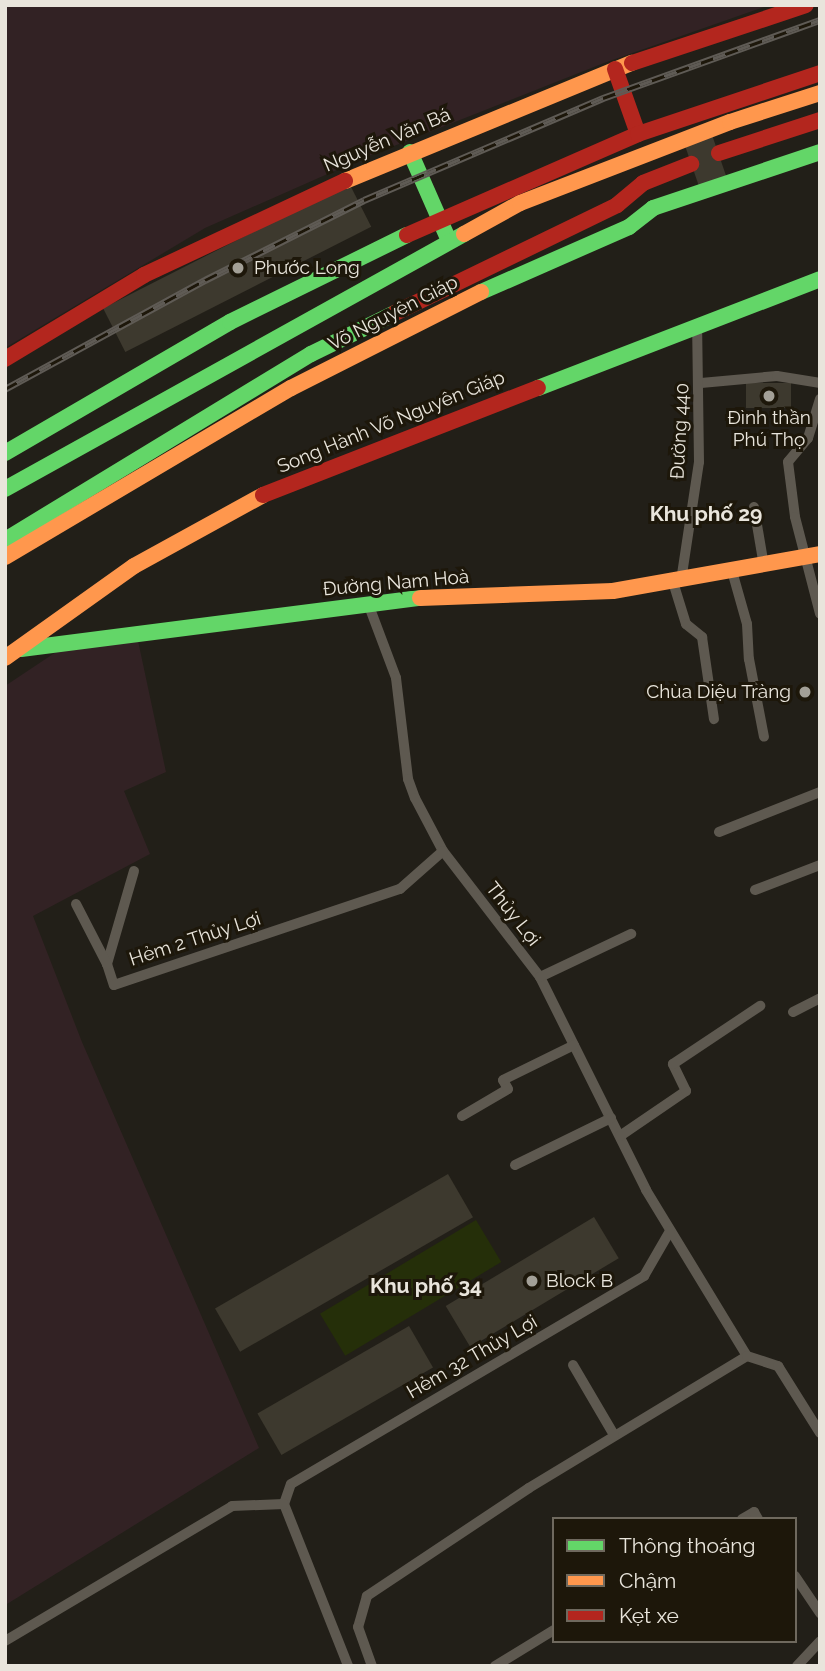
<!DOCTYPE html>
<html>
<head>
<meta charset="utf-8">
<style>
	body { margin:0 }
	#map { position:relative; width:825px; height:1671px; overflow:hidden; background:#221f18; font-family:Raleway,sans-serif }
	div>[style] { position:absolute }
	.industrial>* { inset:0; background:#322224 }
	.green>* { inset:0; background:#252f09; transform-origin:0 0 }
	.building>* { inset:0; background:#3d392e; transform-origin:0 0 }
	.street>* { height:10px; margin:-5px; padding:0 5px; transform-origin:5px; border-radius:5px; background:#5e5950 }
	.fast>* { height:16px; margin:-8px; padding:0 8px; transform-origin:8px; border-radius:8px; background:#63d668 }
	.slow>* { height:16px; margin:-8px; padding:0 8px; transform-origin:8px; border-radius:8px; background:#ff974d }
	.jam>* { height:16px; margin:-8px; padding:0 8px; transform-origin:8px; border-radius:8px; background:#b3261e }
	.rail>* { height:7px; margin-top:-3.5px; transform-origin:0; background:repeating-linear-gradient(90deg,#1d170a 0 13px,#5f5b55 0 26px); box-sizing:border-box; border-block:2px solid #5f5b55 }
	.dots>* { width:19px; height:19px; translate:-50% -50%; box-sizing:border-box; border:4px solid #1d170a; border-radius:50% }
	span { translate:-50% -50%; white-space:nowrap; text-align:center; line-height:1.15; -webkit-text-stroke:6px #1d170a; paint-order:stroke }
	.street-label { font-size:19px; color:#e9e5dc }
	.poi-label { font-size:19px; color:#e9e5dc }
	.left { translate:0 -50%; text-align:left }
	.right { translate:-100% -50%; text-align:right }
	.neighbourhood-label { font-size:21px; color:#e9e5dc; font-weight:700 }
	.frame { position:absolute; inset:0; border:7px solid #e9e5dc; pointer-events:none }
	.legend { position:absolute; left:552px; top:1517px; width:245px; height:126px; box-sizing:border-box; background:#1d170a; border:2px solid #6f695e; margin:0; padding:9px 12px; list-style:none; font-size:21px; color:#e9e5dc }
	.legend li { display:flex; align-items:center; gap:14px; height:35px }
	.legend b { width:35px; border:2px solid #6f695e }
</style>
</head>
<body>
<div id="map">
	<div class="industrial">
		<div style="clip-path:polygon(5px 5px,770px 5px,604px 63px,366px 157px,205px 228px,5px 348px)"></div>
		<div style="clip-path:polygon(137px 636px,166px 772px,124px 791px,150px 854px,33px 916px,82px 1042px,259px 1448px,7px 1604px,5px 686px,62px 648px)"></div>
	</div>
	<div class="green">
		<div style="left:476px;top:1220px;width:49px;height:182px;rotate:59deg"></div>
	</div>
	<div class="building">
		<div style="left:711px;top:132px;width:50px;height:29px;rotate:71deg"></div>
		<div style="left:349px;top:183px;width:49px;height:276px;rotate:63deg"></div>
		<div style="left:791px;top:383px;width:25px;height:45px;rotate:90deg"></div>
		<div style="left:448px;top:1174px;width:50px;height:269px;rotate:60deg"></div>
		<div style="left:594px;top:1217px;width:48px;height:173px;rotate:59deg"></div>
		<div style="left:409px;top:1326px;width:48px;height:175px;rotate:60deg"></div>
	</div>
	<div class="street">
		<div style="left:701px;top:383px;width:76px;rotate:-5.3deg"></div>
		<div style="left:777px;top:376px;width:44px;rotate:9.2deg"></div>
		<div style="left:820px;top:399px;width:41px;rotate:107.1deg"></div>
		<div style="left:808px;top:438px;width:31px;rotate:130deg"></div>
		<div style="left:788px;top:462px;width:55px;rotate:82.7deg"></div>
		<div style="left:795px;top:517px;width:100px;rotate:75.5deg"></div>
		<div style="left:754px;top:507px;width:60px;rotate:80.4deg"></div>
		<div style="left:732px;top:571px;width:55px;rotate:74.2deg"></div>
		<div style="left:747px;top:624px;width:35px;rotate:87deg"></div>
		<div style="left:749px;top:659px;width:79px;rotate:79.1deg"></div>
		<div style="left:681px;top:581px;width:120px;rotate:-81.4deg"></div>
		<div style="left:699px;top:462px;width:138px;rotate:-90.8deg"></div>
		<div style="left:673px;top:582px;width:44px;rotate:72.8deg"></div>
		<div style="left:686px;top:624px;width:21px;rotate:39deg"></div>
		<div style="left:702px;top:637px;width:83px;rotate:81.7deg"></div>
		<div style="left:369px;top:606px;width:77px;rotate:69.4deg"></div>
		<div style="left:396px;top:678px;width:102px;rotate:83.2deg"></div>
		<div style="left:408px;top:779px;width:20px;rotate:70deg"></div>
		<div style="left:415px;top:798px;width:60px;rotate:62.2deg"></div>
		<div style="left:443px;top:851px;width:159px;rotate:52.4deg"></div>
		<div style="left:540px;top:977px;width:238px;rotate:63.5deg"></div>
		<div style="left:646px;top:1190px;width:194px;rotate:58.7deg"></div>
		<div style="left:747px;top:1356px;width:255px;rotate:148.8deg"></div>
		<div style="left:529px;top:1488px;width:195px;rotate:146.3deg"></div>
		<div style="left:367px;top:1596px;width:32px;rotate:106deg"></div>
		<div style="left:358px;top:1627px;width:41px;rotate:70.3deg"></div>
		<div style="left:719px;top:832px;width:109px;rotate:-21.6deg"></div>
		<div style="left:134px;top:871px;width:97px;rotate:106.2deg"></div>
		<div style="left:107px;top:964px;width:22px;rotate:72deg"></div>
		<div style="left:114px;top:985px;width:302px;rotate:-18.6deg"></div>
		<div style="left:400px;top:889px;width:57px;rotate:-41.5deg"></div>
		<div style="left:755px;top:890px;width:70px;rotate:-21deg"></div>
		<div style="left:76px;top:904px;width:68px;rotate:62.7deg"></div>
		<div style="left:540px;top:977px;width:101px;rotate:-25.3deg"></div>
		<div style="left:793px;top:1012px;width:30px;rotate:-27deg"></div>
		<div style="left:462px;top:1116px;width:53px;rotate:-30.4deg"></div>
		<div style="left:508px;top:1089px;width:10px;rotate:-119deg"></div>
		<div style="left:503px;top:1080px;width:79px;rotate:-26.2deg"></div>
		<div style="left:620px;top:1136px;width:80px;rotate:-34.3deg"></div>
		<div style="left:686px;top:1091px;width:30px;rotate:-116deg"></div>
		<div style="left:673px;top:1064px;width:105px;rotate:-33.7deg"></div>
		<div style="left:515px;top:1165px;width:107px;rotate:-26.1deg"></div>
		<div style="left:747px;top:1356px;width:33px;rotate:18deg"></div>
		<div style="left:778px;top:1366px;width:79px;rotate:57.9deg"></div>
		<div style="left:573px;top:1365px;width:81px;rotate:59.6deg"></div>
		<div style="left:284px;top:1504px;width:21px;rotate:-71deg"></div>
		<div style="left:291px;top:1484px;width:410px;rotate:-30.5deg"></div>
		<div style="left:644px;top:1276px;width:52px;rotate:-60deg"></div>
		<div style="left:284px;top:1504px;width:174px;rotate:68.4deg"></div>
		<div style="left:742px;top:1519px;width:14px;rotate:-30deg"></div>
		<div style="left:754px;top:1512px;width:8px;rotate:60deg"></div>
		<div style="left:795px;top:1576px;width:45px;rotate:56deg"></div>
		<div style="left:5px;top:1641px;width:264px;rotate:-30.7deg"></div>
		<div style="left:232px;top:1506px;width:52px;rotate:-2.2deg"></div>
		<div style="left:495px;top:1666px;width:69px;rotate:-31.4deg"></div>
		<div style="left:797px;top:1666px;width:34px;rotate:-47deg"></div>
	</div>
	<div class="fast">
		<div style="left:410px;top:152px;width:97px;rotate:66.3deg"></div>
		<div style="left:481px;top:292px;width:162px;rotate:-23.7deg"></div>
		<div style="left:629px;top:227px;width:31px;rotate:-38deg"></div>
		<div style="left:653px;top:208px;width:176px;rotate:-18.5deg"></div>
		<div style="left:538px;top:388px;width:302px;rotate:-21.1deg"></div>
		<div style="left:5px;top:453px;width:260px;rotate:-30.2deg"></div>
		<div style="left:230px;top:322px;width:197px;rotate:-26.2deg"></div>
		<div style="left:5px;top:489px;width:525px;rotate:-29.05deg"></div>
		<div style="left:5px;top:540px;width:358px;rotate:-31.3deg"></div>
		<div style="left:311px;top:354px;width:93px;rotate:-26deg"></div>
		<div style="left:21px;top:649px;width:402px;rotate:-7.3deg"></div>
	</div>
	<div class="slow">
		<div style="left:345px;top:181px;width:310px;rotate:-22.4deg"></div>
		<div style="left:464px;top:234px;width:64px;rotate:-29deg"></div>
		<div style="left:520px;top:203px;width:225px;rotate:-21.1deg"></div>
		<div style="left:730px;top:122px;width:95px;rotate:-17.9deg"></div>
		<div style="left:5px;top:557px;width:332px;rotate:-30.6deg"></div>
		<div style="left:291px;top:388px;width:213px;rotate:-26.8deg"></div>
		<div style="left:420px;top:598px;width:193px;rotate:-2.1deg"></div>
		<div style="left:613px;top:591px;width:210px;rotate:-10.1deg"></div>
		<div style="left:5px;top:658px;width:158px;rotate:-35.5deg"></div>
		<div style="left:134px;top:566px;width:147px;rotate:-28.8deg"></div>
	</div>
	<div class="jam">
		<div style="left:632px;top:63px;width:183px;rotate:-18.4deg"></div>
		<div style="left:615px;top:69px;width:69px;rotate:70.5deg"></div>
		<div style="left:719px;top:153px;width:106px;rotate:-18.1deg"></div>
		<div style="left:407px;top:235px;width:252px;rotate:-23.6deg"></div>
		<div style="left:638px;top:134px;width:192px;rotate:-18.5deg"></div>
		<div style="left:395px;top:313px;width:247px;rotate:-25.9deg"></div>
		<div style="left:617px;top:205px;width:34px;rotate:-40deg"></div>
		<div style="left:643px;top:183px;width:52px;rotate:-21.6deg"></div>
		<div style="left:5px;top:359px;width:162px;rotate:-31.1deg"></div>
		<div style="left:144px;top:275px;width:222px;rotate:-25.1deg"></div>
		<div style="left:263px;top:495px;width:295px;rotate:-21.3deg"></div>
	</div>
	<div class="rail">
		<div style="left:5px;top:389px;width:228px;rotate:-28.6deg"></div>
		<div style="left:205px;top:280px;width:178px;rotate:-26.7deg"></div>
		<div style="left:364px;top:200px;width:260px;rotate:-23.1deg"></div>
		<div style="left:603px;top:98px;width:231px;rotate:-19.8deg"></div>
	</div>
	<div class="dots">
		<div style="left:238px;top:268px;background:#a3a097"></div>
		<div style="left:769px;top:396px;background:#a3a097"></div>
		<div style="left:805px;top:692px;background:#a3a097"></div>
		<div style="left:532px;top:1281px;background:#a3a097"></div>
	</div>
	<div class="street-label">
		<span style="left:387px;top:140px;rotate:-23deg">Nguyễn Văn Bá</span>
		<span style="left:393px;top:313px;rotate:-27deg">Võ Nguyên Giáp</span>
		<span style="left:391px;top:422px;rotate:-22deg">Song Hành Võ Nguyên Giáp</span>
		<span style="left:680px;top:431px;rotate:-87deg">Đường 440</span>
		<span style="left:396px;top:583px;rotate:-5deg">Đường Nam Hoà</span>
		<span style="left:513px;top:914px;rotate:52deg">Thủy Lợi</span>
		<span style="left:195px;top:939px;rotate:-18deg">Hẻm 2 Thủy Lợi</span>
		<span style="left:472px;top:1357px;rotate:-30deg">Hẻm 32 Thủy Lợi</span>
	</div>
	<div class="poi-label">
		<span class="left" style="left:254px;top:268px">Phước Long</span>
		<span style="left:769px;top:429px">Đình thần<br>Phú Thọ</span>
		<span class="right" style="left:791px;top:692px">Chùa Diệu Tràng</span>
		<span class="left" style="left:546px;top:1281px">Block B</span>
	</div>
	<div class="neighbourhood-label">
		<span style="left:706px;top:514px">Khu phố 29</span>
		<span style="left:426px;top:1286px">Khu phố 34</span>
	</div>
	<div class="frame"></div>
	<ul class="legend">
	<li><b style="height:9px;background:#63d668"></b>Thông thoáng</li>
	<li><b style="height:9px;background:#ff974d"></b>Chậm</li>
	<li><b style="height:9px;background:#b3261e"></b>Kẹt xe</li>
	</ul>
</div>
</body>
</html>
